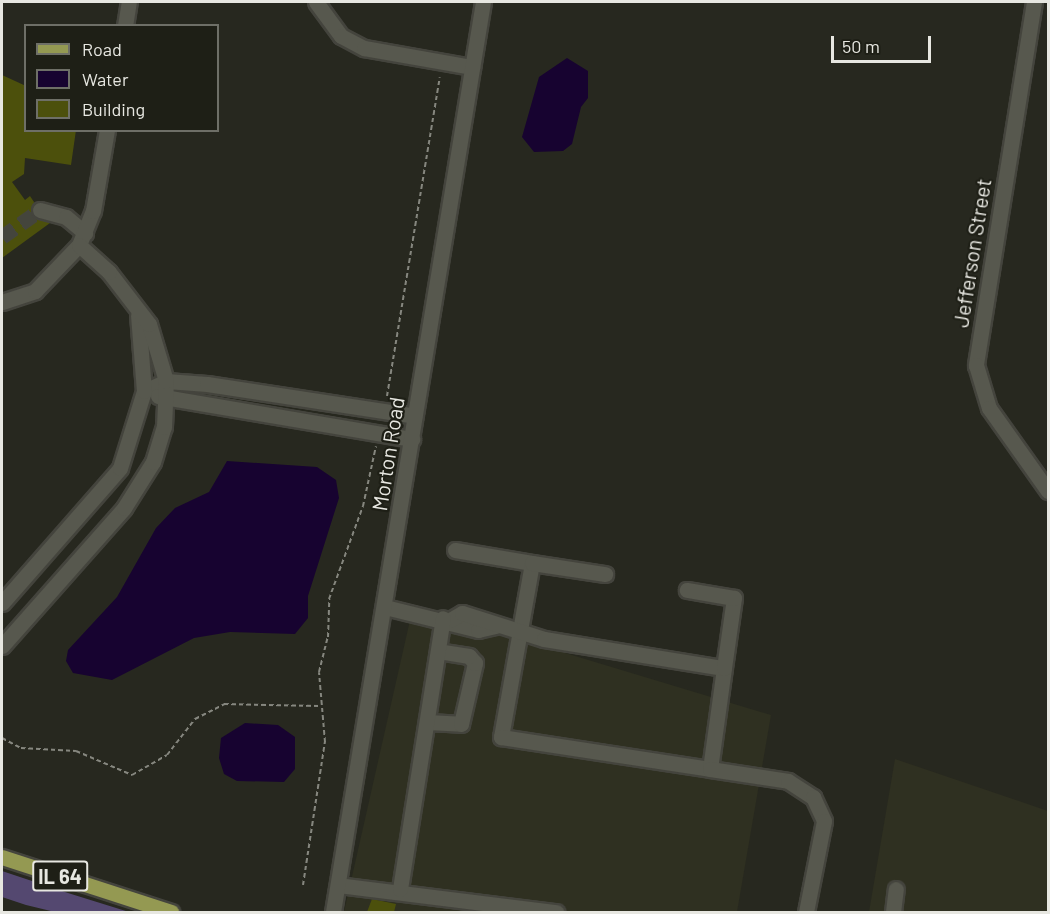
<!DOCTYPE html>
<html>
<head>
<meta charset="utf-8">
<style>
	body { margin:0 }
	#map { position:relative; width:1050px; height:914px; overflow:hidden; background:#27281f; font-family:Barlow,sans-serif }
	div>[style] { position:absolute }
	.built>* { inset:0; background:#2f3021 }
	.green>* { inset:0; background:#544870 }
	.water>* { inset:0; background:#170330 }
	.building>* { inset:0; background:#4c500c }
	.minor-tunnel>* { height:15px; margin-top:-7.5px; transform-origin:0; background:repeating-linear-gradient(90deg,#44453c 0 15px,transparent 0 23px) }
	.path>* { height:2px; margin-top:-1px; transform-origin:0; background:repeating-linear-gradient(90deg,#86877f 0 4.5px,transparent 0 7.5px) }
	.roads { filter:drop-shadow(2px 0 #44443d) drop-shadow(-2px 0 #44443d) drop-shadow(0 2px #44443d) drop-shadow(0 -2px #44443d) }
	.minor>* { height:15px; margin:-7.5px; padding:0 7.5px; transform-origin:7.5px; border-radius:7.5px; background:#57584e }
	.major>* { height:15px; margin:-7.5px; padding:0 7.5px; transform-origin:7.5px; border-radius:7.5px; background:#949952 }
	span { translate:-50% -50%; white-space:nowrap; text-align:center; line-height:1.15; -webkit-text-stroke:4.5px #1e1f16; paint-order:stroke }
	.shield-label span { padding:2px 4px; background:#1e1f16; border:2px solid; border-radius:4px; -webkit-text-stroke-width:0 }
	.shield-label { font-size:20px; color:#e7e7e1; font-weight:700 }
	.street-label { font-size:21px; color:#e7e7e1 }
	.frame { position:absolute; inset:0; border:3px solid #e7e7e1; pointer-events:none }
	.legend { position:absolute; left:24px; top:24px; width:195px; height:108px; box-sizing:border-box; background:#1e1f16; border:2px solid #6e6f67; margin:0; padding:8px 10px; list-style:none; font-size:18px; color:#e7e7e1 }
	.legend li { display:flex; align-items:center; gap:12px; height:30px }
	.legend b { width:30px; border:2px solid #6e6f67 }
	.scale { position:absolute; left:831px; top:36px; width:100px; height:27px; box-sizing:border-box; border:3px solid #e7e7e1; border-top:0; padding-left:8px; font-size:18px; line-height:21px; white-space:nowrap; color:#e7e7e1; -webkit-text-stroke:4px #1e1f16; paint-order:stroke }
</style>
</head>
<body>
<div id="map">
	<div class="built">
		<div style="clip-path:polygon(413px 607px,771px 715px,737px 912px,344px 912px)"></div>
		<div style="clip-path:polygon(895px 759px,1048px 811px,1048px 912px,869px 912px)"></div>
	</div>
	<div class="green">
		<div style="clip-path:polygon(2px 871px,68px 893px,129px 912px,55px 912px,26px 905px,2px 897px)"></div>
	</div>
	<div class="water">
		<div style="clip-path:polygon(567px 58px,588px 71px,588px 98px,581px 107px,572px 144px,563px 151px,534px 152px,522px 137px,539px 77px)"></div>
		<div style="clip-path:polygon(227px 461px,317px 467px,336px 480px,339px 498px,308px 596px,308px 618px,295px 634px,230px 632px,194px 638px,112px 680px,73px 673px,66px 661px,68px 650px,117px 597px,156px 528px,175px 508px,209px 492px)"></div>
		<div style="clip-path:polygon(245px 723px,278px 725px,295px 737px,295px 769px,284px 782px,237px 781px,224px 774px,219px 758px,221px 738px)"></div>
	</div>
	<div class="building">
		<div style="clip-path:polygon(2px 75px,26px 86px,26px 130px,76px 130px,71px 165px,25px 158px,24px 174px,12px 182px,25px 200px,30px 196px,34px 202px,33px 216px,50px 223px,2px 258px)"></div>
		<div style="clip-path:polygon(372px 899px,396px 904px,394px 912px,367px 912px)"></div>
	</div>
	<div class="minor-tunnel">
		<div style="left:2px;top:237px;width:47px;rotate:-35.4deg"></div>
	</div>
	<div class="path">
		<div style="left:387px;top:396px;width:323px;rotate:-80.6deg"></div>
		<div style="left:2px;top:738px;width:21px;rotate:28deg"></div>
		<div style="left:21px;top:748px;width:55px;rotate:3.1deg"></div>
		<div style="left:76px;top:751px;width:61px;rotate:23.2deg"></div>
		<div style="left:132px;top:775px;width:40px;rotate:-29.7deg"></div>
		<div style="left:167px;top:755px;width:46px;rotate:-52.1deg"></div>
		<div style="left:195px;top:719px;width:33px;rotate:-27deg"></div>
		<div style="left:224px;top:704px;width:95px;rotate:1.2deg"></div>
		<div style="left:303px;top:885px;width:145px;rotate:-81.3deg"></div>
		<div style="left:325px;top:742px;width:70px;rotate:-94.9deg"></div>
		<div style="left:319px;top:672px;width:36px;rotate:-76deg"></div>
		<div style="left:328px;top:637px;width:38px;rotate:-88deg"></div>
		<div style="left:329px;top:599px;width:99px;rotate:-69.9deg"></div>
		<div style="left:363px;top:506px;width:61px;rotate:-77.8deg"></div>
	</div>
	<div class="roads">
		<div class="minor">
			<div style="left:316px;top:2px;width:42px;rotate:53.7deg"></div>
			<div style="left:341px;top:36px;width:26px;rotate:28deg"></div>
			<div style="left:364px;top:48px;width:110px;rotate:10deg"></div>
			<div style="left:1034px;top:2px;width:368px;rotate:99.1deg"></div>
			<div style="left:976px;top:365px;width:45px;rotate:73.2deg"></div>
			<div style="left:989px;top:408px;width:102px;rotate:54.6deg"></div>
			<div style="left:125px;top:26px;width:24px;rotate:-81deg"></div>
			<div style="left:40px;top:210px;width:27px;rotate:15deg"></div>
			<div style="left:66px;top:217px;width:25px;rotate:40deg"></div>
			<div style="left:2px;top:302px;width:35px;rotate:-18deg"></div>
			<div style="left:35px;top:291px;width:64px;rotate:-46.3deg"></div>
			<div style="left:79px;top:245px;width:37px;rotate:-68deg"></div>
			<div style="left:93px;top:211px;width:82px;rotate:-80.2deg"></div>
			<div style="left:144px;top:391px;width:24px;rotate:-24deg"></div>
			<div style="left:166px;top:381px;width:41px;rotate:4.2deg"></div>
			<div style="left:207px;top:384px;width:210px;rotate:8.7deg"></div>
			<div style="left:158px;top:396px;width:258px;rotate:9.6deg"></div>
			<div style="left:455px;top:550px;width:78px;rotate:9.6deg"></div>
			<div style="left:532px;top:563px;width:177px;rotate:100.1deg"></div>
			<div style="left:501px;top:737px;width:211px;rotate:8.7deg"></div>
			<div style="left:710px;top:769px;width:102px;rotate:-82.1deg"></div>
			<div style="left:532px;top:563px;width:74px;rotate:8.6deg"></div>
			<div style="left:2px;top:603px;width:179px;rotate:-48.8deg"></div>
			<div style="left:120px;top:468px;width:81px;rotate:-72.7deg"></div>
			<div style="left:144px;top:391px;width:76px;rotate:-94.5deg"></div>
			<div style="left:385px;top:607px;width:96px;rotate:13.9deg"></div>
			<div style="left:478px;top:630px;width:18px;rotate:-13deg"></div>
			<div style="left:450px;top:620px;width:14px;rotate:-30deg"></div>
			<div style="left:462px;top:613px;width:86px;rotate:17.6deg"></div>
			<div style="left:544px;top:639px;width:182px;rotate:9.2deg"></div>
			<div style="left:724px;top:668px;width:71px;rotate:-81.9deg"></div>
			<div style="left:734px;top:598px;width:48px;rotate:-170.3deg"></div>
			<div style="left:2px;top:646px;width:184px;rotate:-48.5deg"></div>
			<div style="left:124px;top:508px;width:54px;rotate:-57.8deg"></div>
			<div style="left:153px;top:462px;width:37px;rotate:-73deg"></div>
			<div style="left:164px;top:427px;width:46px;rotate:-87.5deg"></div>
			<div style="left:166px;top:381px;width:59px;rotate:-106.6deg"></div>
			<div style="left:149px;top:324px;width:66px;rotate:-127.6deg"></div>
			<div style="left:109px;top:272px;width:40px;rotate:-138deg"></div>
			<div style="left:427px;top:722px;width:34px;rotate:3deg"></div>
			<div style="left:461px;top:724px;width:63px;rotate:-77.1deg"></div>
			<div style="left:475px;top:663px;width:9px;rotate:-131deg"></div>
			<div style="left:469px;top:656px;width:31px;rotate:-171deg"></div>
			<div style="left:710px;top:769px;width:79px;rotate:8.7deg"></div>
			<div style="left:788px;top:781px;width:30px;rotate:33deg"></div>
			<div style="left:813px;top:797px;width:26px;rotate:65deg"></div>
			<div style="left:824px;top:821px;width:93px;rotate:101.2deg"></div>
			<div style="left:338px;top:885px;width:220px;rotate:7.1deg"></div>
			<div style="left:400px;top:889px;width:274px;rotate:-81deg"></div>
			<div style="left:333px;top:912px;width:922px;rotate:-80.64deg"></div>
			<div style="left:893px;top:912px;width:23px;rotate:-83deg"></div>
		</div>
		<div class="major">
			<div style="left:2px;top:857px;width:178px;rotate:18deg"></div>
		</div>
	</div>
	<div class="shield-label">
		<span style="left:60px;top:876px">IL 64</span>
	</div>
	<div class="street-label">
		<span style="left:972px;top:253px;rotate:-81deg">Jefferson Street</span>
		<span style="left:388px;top:454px;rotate:-81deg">Morton Road</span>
	</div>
	<div class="frame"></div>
	<ul class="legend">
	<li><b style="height:8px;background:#949952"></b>Road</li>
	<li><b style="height:16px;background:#170330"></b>Water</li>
	<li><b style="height:16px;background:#4c500c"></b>Building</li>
	</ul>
	<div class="scale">50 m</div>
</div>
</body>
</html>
